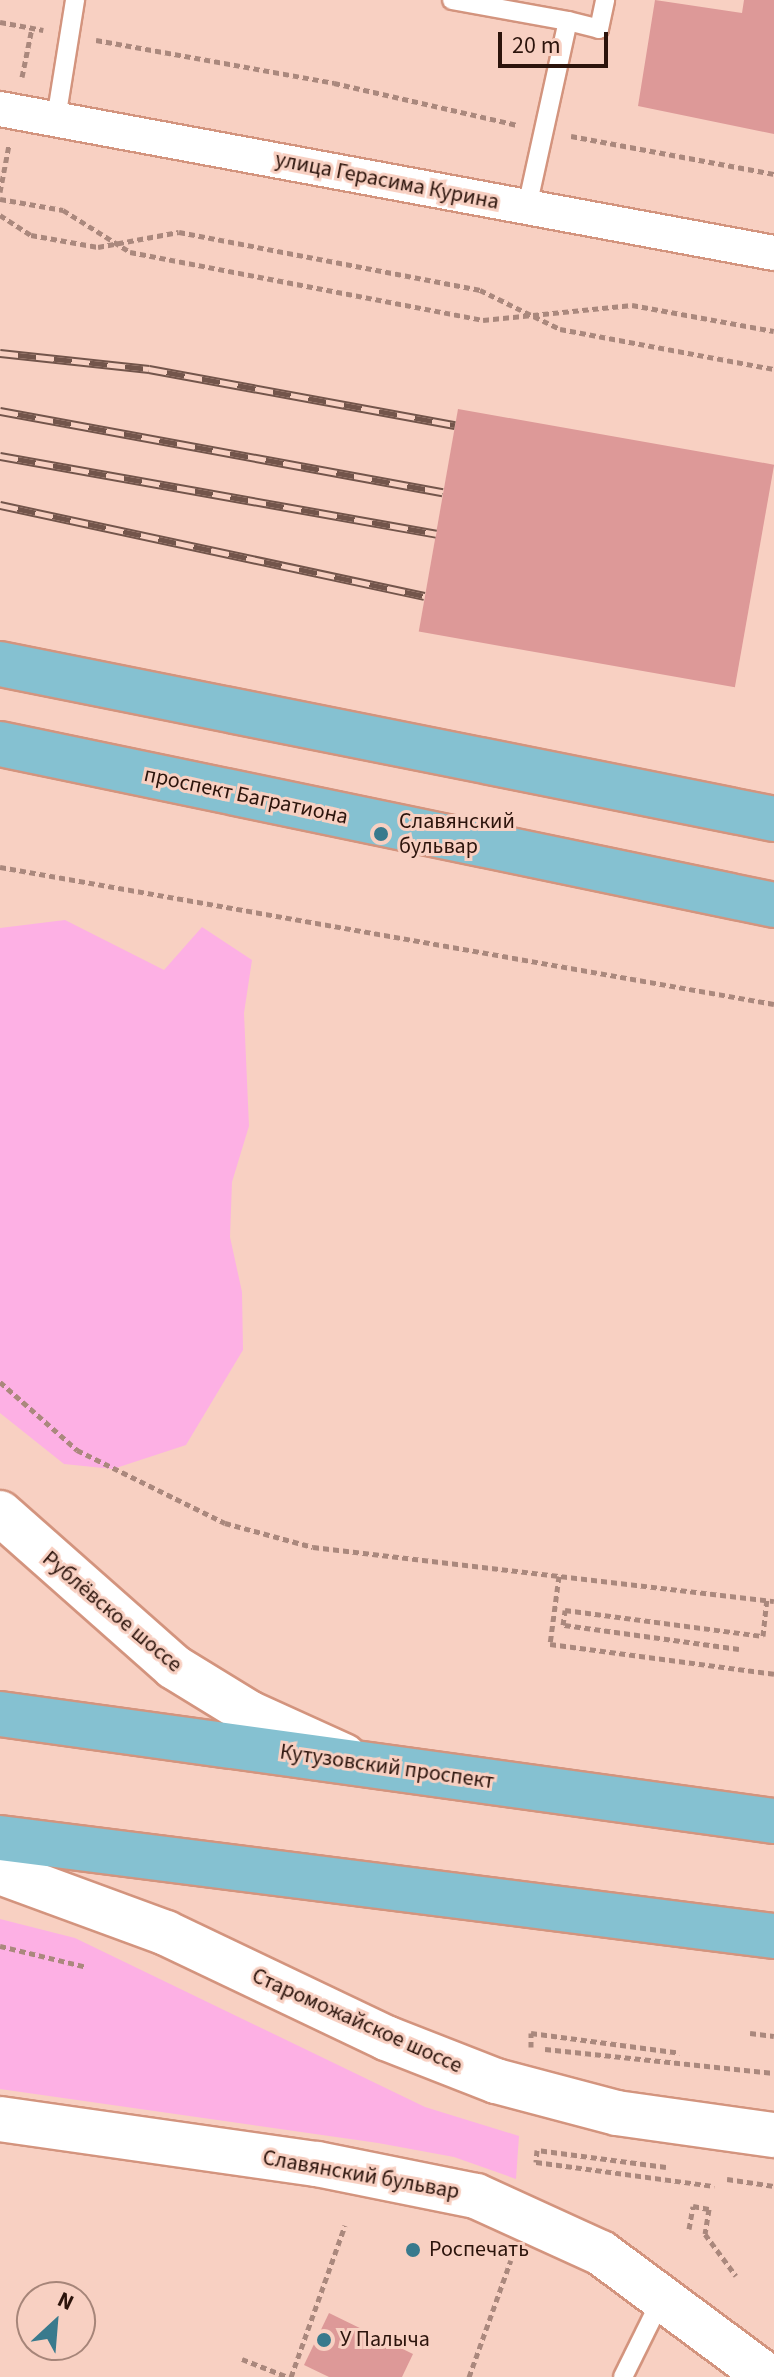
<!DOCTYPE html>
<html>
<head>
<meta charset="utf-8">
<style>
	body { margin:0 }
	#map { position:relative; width:774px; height:2377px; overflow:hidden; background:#f8d0c2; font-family:"Source Sans 3",sans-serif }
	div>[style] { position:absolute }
	.green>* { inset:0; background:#fdb0e4 }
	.building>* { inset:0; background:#dd9998; transform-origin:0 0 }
	.path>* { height:5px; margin-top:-2.5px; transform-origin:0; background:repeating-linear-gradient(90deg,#aa887d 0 6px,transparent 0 10px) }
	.roads { filter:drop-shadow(2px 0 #d3947e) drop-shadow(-2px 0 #d3947e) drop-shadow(0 2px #d3947e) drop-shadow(0 -2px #d3947e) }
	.service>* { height:18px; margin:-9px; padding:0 9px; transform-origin:9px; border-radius:9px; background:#fff }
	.minor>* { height:34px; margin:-17px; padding:0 17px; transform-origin:17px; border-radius:17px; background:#fff }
	.tertiary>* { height:44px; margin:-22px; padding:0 22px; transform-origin:22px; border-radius:22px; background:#fff }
	.secondary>* { height:44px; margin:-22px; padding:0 22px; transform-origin:22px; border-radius:22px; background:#fff }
	.primary>* { height:44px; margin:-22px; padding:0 22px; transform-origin:22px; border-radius:22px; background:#85c1d1 }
	.rail>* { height:9px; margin-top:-4.5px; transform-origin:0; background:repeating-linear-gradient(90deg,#f8d0c2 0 18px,#73554b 0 36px); box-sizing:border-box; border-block:2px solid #73554b }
	.dots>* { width:22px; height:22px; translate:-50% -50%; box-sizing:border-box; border:4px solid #f8d0c2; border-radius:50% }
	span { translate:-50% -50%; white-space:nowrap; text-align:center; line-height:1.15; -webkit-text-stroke:6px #f8d0c2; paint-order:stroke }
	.street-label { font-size:22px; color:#2c140c }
	.poi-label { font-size:22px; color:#2c140c }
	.left { translate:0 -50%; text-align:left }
	.north { position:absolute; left:16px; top:2281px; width:80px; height:80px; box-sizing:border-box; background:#f8d0c2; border:2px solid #a68579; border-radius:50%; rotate:26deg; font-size:22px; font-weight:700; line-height:32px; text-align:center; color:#2c140c }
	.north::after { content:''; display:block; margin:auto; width:28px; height:36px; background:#397a8d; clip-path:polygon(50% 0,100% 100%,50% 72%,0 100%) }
	.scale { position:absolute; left:498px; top:32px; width:110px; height:36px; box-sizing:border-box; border:4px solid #2c140c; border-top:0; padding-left:10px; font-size:24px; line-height:28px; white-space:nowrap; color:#2c140c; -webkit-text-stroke:6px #f8d0c2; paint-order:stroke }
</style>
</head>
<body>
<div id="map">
	<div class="green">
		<div style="clip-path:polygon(65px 920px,164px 970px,202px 927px,252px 960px,244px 1013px,249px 1126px,232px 1182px,230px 1237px,242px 1292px,243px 1350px,186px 1445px,113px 1469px,64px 1464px,0 1413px,0 928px)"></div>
		<div style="clip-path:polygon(0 1919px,75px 1938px,425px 2107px,519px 2136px,516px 2179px,454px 2157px,378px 2143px,0 2089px)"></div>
	</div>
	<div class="building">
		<div style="clip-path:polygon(655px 0,742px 13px,744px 0,774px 0,774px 134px,638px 106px)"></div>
		<div style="left:458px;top:409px;width:321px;height:226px;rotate:10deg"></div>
		<div style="clip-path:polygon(329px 2313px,413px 2354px,402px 2377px,329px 2377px,304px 2365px)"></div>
	</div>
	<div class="path">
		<div style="left:0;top:22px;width:44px;rotate:10.5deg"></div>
		<div style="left:96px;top:40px;width:242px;rotate:10.2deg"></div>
		<div style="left:334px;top:83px;width:189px;rotate:12.9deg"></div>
		<div style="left:22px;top:77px;width:50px;rotate:-78.5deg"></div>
		<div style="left:571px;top:136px;width:207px;rotate:10.6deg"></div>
		<div style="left:0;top:192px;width:48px;rotate:-79.2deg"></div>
		<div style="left:0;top:199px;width:64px;rotate:9.9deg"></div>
		<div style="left:63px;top:210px;width:79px;rotate:32.1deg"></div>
		<div style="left:130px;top:252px;width:359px;rotate:10.9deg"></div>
		<div style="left:483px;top:320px;width:150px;rotate:-5.7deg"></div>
		<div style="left:632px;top:305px;width:144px;rotate:10.4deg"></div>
		<div style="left:0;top:215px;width:37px;rotate:33deg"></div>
		<div style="left:31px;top:235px;width:68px;rotate:10.2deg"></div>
		<div style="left:98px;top:247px;width:82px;rotate:-10.5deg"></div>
		<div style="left:179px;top:232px;width:307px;rotate:10.9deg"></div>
		<div style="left:480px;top:290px;width:89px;rotate:26deg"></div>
		<div style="left:560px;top:329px;width:218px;rotate:10.6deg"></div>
		<div style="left:0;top:867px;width:786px;rotate:10.04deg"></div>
		<div style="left:0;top:1382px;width:103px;rotate:41.4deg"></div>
		<div style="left:77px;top:1450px;width:165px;rotate:26.3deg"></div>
		<div style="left:225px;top:1523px;width:91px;rotate:15.3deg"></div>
		<div style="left:313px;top:1547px;width:464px;rotate:6.7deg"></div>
		<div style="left:559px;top:1576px;width:69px;rotate:97.5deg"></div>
		<div style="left:550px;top:1644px;width:226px;rotate:7.6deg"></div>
		<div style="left:739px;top:1649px;width:178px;rotate:-172.2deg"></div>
		<div style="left:563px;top:1625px;width:15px;rotate:-82deg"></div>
		<div style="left:565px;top:1610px;width:200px;rotate:7.5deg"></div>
		<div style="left:763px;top:1636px;width:36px;rotate:-84deg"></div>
		<div style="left:0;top:1946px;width:89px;rotate:13.6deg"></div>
		<div style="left:750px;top:2033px;width:24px;rotate:7deg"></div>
		<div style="left:531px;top:2047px;width:14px;rotate:-90deg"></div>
		<div style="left:531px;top:2033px;width:150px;rotate:7.6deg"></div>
		<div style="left:545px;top:2049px;width:230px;rotate:6deg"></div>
		<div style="left:666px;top:2167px;width:130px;rotate:-172.5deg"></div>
		<div style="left:537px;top:2150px;width:12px;rotate:95deg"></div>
		<div style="left:536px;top:2162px;width:180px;rotate:7.7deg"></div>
		<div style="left:727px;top:2179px;width:48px;rotate:8.5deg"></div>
		<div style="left:689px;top:2229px;width:23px;rotate:-80deg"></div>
		<div style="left:693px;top:2206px;width:16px;rotate:11deg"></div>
		<div style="left:709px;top:2209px;width:25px;rotate:99deg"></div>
		<div style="left:705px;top:2234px;width:52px;rotate:53.6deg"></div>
		<div style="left:242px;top:2359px;width:49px;rotate:21.4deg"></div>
		<div style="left:291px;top:2377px;width:161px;rotate:-70.4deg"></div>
		<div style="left:469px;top:2377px;width:124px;rotate:-70.3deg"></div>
	</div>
	<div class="roads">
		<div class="service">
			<div style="left:452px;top:0;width:118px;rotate:10.3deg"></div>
			<div style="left:56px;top:119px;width:121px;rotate:-80.9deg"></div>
			<div style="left:527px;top:207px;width:190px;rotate:-77.6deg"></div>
			<div style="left:568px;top:21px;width:32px;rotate:14deg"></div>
			<div style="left:599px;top:29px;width:30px;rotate:-78deg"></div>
			<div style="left:623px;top:2377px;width:88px;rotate:-63.7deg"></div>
		</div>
		<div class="minor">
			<div style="left:0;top:109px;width:787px;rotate:10.54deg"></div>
		</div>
		<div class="tertiary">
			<div style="left:0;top:1513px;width:232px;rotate:41.5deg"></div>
			<div style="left:174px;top:1667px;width:88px;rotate:31.5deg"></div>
			<div style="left:249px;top:1713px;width:104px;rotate:24.4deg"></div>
			<div style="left:0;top:2119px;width:320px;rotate:8.1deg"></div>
			<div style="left:317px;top:2164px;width:162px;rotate:11.4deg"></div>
			<div style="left:476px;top:2196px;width:137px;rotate:24.5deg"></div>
			<div style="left:601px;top:2253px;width:208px;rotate:36.6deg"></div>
		</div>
		<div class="secondary">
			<div style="left:0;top:1872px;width:177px;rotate:20.2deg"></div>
			<div style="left:166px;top:1933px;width:244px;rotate:25.5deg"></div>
			<div style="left:386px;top:2038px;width:118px;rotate:21.4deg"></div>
			<div style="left:496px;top:2081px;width:125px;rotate:14.8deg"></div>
			<div style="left:617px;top:2113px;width:159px;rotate:8deg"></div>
		</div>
		<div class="primary">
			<div style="left:0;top:664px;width:789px;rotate:11.32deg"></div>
			<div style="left:0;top:744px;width:791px;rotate:11.75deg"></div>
			<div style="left:0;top:1714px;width:781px;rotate:7.87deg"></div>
			<div style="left:0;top:1838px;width:780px;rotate:7.22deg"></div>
		</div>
	</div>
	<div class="rail">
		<div style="left:0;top:353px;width:150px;rotate:6.1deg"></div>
		<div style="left:149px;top:369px;width:311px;rotate:10.4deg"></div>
		<div style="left:0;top:411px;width:450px;rotate:10.4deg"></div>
		<div style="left:0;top:456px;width:443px;rotate:10.1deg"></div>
		<div style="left:0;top:505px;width:434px;rotate:12.1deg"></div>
	</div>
	<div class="dots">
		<div style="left:381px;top:834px;background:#397a8d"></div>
		<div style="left:413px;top:2250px;background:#397a8d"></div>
		<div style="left:324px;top:2340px;background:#397a8d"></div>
	</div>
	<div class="street-label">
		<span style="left:387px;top:181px;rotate:11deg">улица Герасима Курина</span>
		<span style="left:246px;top:796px;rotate:12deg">проспект Багратиона</span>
		<span style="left:112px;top:1612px;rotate:40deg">Рублёвское шоссе</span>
		<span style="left:387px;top:1767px;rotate:8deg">Кутузовский проспект</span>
		<span style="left:357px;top:2021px;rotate:24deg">Староможайское шоссе</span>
		<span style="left:361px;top:2175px;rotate:10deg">Славянский бульвар</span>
	</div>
	<div class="poi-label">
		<span class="left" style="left:399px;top:834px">Славянский<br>бульвар</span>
		<span class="left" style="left:429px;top:2250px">Роспечать</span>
		<span class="left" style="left:340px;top:2340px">У Палыча</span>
	</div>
	<div class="north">N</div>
	<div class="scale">20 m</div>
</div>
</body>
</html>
